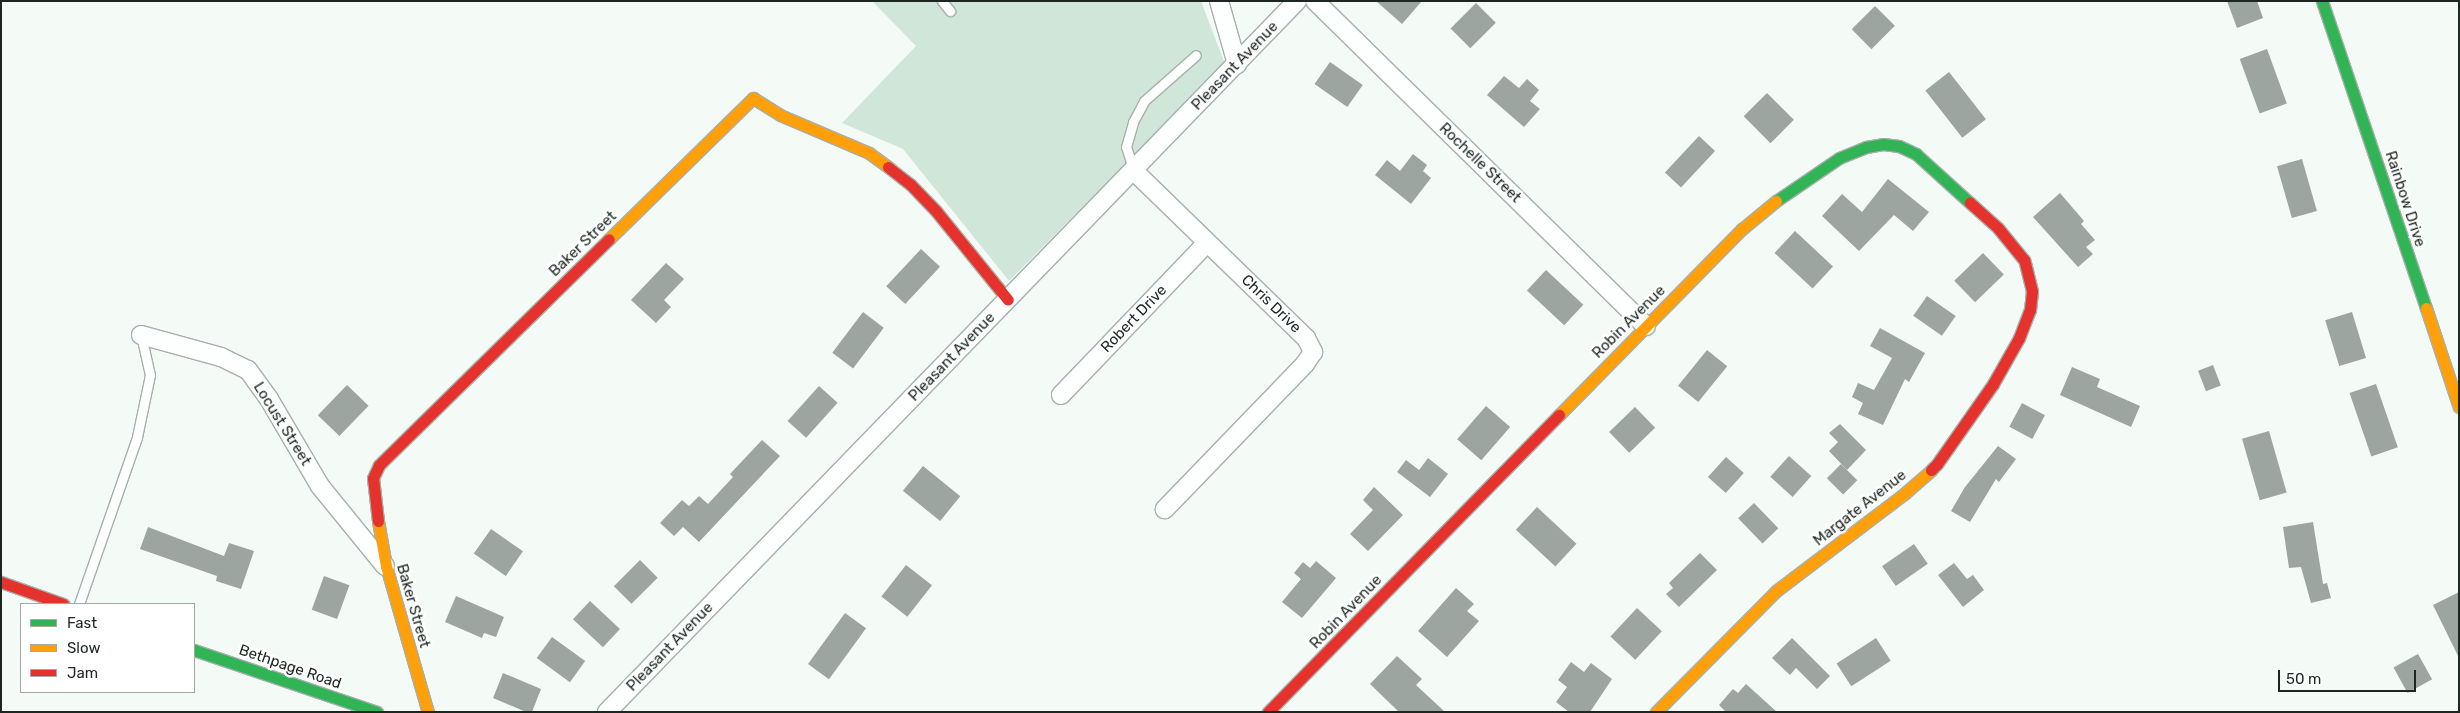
<!DOCTYPE html>
<html>
<head>
<meta charset="utf-8">
<style>
	body { margin:0 }
	#map { position:relative; width:2460px; height:713px; overflow:hidden; background:#f4fbf7; font-family:Rubik,sans-serif }
	div>[style] { position:absolute }
	.green>* { inset:0; background:#cfe6d8 }
	.building>* { inset:0; background:#9da5a1; transform-origin:0 0 }
	.roads { filter:drop-shadow(1px 0 #a7b0ab) drop-shadow(-1px 0 #a7b0ab) drop-shadow(0 1px #a7b0ab) drop-shadow(0 -1px #a7b0ab) }
	.lane>* { height:9px; margin:-4.5px; padding:0 4.5px; transform-origin:4.5px; border-radius:4.5px; background:#fdfefe }
	.street>* { height:18px; margin:-9px; padding:0 9px; transform-origin:9px; border-radius:9px; background:#fdfefe }
	.fast>* { height:11px; margin:-5.5px; padding:0 5.5px; transform-origin:5.5px; border-radius:5.5px; background:#30b455 }
	.slow>* { height:11px; margin:-5.5px; padding:0 5.5px; transform-origin:5.5px; border-radius:5.5px; background:#ff9f0a }
	.jam>* { height:11px; margin:-5.5px; padding:0 5.5px; transform-origin:5.5px; border-radius:5.5px; background:#e5322d }
	span { translate:-50% -50%; white-space:nowrap; text-align:center; line-height:1.15; -webkit-text-stroke:5px #fff; paint-order:stroke }
	.street-label { font-size:15px; color:#1b2720 }
	.frame { position:absolute; inset:0; border:2px solid #1b2720; pointer-events:none }
	.legend { position:absolute; left:20px; top:603px; width:175px; height:90px; box-sizing:border-box; background:#fff; border:1px solid #a4a9a6; margin:0; padding:6px 9px; list-style:none; font-size:15px; color:#1b2720 }
	.legend li { display:flex; align-items:center; gap:10px; height:25px }
	.legend b { width:25px; border:1px solid #a4a9a6 }
	.scale { position:absolute; left:2278px; top:670px; width:138px; height:22px; box-sizing:border-box; border:2px solid #1b2720; border-top:0; padding-left:6px; font-size:15px; line-height:18px; white-space:nowrap; color:#1b2720; -webkit-text-stroke:4px #fff; paint-order:stroke }
</style>
</head>
<body>
<div id="map">
	<div class="green">
		<div style="clip-path:polygon(872px 1px,1201px 1px,1225px 64px,1009px 281px,903px 149px,842px 123px,916px 46px)"></div>
	</div>
	<div class="building">
		<div style="clip-path:polygon(1376px 1px,1422px 1px,1402px 24px)"></div>
		<div style="clip-path:polygon(2227px 1px,2257px 1px,2263px 18px,2237px 28px)"></div>
		<div style="left:1476px;top:3px;width:28px;height:36px;rotate:45deg"></div>
		<div style="left:1875px;top:6px;width:28px;height:33px;rotate:45deg"></div>
		<div style="left:2267px;top:49px;width:58px;height:29px;rotate:70deg"></div>
		<div style="left:1330px;top:62px;width:40px;height:27px;rotate:35deg"></div>
		<div style="left:1949px;top:72px;width:60px;height:30px;rotate:52deg"></div>
		<div style="clip-path:polygon(1504px 76px,1519px 88px,1527px 79px,1539px 90px,1530px 101px,1540px 109px,1524px 127px,1487px 95px)"></div>
		<div style="left:1767px;top:93px;width:38px;height:33px;rotate:45deg"></div>
		<div style="left:1699px;top:136px;width:22px;height:50px;rotate:43deg"></div>
		<div style="clip-path:polygon(1413px 154px,1427px 165px,1423px 171px,1431px 178px,1411px 204px,1375px 175px,1387px 160px,1400px 171px)"></div>
		<div style="left:2302px;top:159px;width:54px;height:26px;rotate:74deg"></div>
		<div style="clip-path:polygon(1888px 179px,1929px 212px,1913px 231px,1894px 215px,1859px 251px,1822px 216px,1842px 194px,1862px 212px)"></div>
		<div style="clip-path:polygon(2060px 193px,2084px 221px,2081px 224px,2095px 240px,2086px 247px,2093px 254px,2078px 267px,2033px 217px)"></div>
		<div style="left:1795px;top:231px;width:52px;height:30px;rotate:43deg"></div>
		<div style="left:921px;top:249px;width:26px;height:51px;rotate:43deg"></div>
		<div style="left:1983px;top:253px;width:30px;height:40px;rotate:46deg"></div>
		<div style="clip-path:polygon(666px 263px,684px 279px,664px 300px,671px 307px,656px 323px,631px 300px)"></div>
		<div style="left:1546px;top:270px;width:51px;height:28px;rotate:43deg"></div>
		<div style="left:1927px;top:296px;width:35px;height:24px;rotate:35deg"></div>
		<div style="left:863px;top:312px;width:26px;height:51px;rotate:37deg"></div>
		<div style="left:2352px;top:312px;width:48px;height:28px;rotate:73deg"></div>
		<div style="clip-path:polygon(1880px 328px,1925px 353px,1909px 382px,1905px 379px,1883px 425px,1858px 414px,1863px 403px,1852px 397px,1858px 383px,1874px 390px,1892px 358px,1870px 346px)"></div>
		<div style="left:1707px;top:350px;width:26px;height:46px;rotate:39deg"></div>
		<div style="left:2213px;top:365px;width:22px;height:16px;rotate:69deg"></div>
		<div style="clip-path:polygon(2072px 367px,2100px 379px,2097px 387px,2140px 406px,2131px 427px,2060px 395px)"></div>
		<div style="left:2376px;top:384px;width:67px;height:28px;rotate:71deg"></div>
		<div style="left:347px;top:385px;width:30px;height:42px;rotate:44deg"></div>
		<div style="left:819px;top:386px;width:25px;height:47px;rotate:42deg"></div>
		<div style="left:2022px;top:403px;width:26px;height:27px;rotate:28deg"></div>
		<div style="left:1486px;top:406px;width:32px;height:44px;rotate:41deg"></div>
		<div style="left:1635px;top:407px;width:29px;height:36px;rotate:46deg"></div>
		<div style="clip-path:polygon(1840px 424px,1866px 450px,1847px 470px,1829px 451px,1838px 442px,1829px 433px)"></div>
		<div style="left:2269px;top:431px;width:64px;height:28px;rotate:74deg"></div>
		<div style="clip-path:polygon(762px 440px,780px 456px,699px 542px,683px 527px,674px 536px,660px 523px,682px 500px,689px 506px,699px 496px,708px 504px,733px 477px,730px 474px)"></div>
		<div style="clip-path:polygon(1998px 446px,2016px 459px,1999px 482px,1996px 479px,1970px 522px,1951px 511px,1965px 487px)"></div>
		<div style="left:1789px;top:456px;width:30px;height:28px;rotate:42deg"></div>
		<div style="left:1726px;top:457px;width:24px;height:27px;rotate:42deg"></div>
		<div style="clip-path:polygon(1428px 458px,1448px 474px,1430px 497px,1397px 472px,1406px 460px,1419px 470px)"></div>
		<div style="left:1841px;top:464px;width:23px;height:20px;rotate:45deg"></div>
		<div style="left:923px;top:466px;width:48px;height:32px;rotate:39deg"></div>
		<div style="clip-path:polygon(1374px 487px,1403px 515px,1368px 551px,1350px 534px,1373px 510px,1363px 500px)"></div>
		<div style="left:1754px;top:503px;width:35px;height:22px;rotate:46deg"></div>
		<div style="left:1537px;top:507px;width:54px;height:31px;rotate:43deg"></div>
		<div style="clip-path:polygon(2313px 522px,2323px 584px,2327px 583px,2331px 598px,2311px 603px,2301px 567px,2289px 568px,2283px 527px)"></div>
		<div style="clip-path:polygon(148px 527px,224px 556px,229px 543px,254px 551px,241px 589px,216px 581px,217px 576px,140px 549px)"></div>
		<div style="left:491px;top:529px;width:39px;height:30px;rotate:35deg"></div>
		<div style="left:1914px;top:544px;width:24px;height:39px;rotate:55deg"></div>
		<div style="clip-path:polygon(1700px 553px,1717px 570px,1679px 607px,1666px 594px,1673px 588px,1669px 583px)"></div>
		<div style="left:640px;top:560px;width:25px;height:37px;rotate:45deg"></div>
		<div style="clip-path:polygon(1316px 561px,1336px 578px,1302px 618px,1282px 602px,1301px 579px,1294px 573px,1303px 562px,1310px 568px)"></div>
		<div style="clip-path:polygon(1954px 563px,1967px 579px,1973px 575px,1984px 590px,1963px 607px,1938px 575px)"></div>
		<div style="left:906px;top:565px;width:33px;height:40px;rotate:38deg"></div>
		<div style="left:324px;top:576px;width:27px;height:36px;rotate:20deg"></div>
		<div style="clip-path:polygon(1456px 588px,1474px 604px,1467px 611px,1479px 621px,1447px 657px,1418px 631px)"></div>
		<div style="clip-path:polygon(2459px 592px,2459px 658px,2433px 605px)"></div>
		<div style="clip-path:polygon(456px 596px,504px 617px,496px 637px,484px 633px,482px 638px,445px 622px)"></div>
		<div style="left:590px;top:601px;width:41px;height:25px;rotate:43deg"></div>
		<div style="left:1637px;top:608px;width:34px;height:39px;rotate:43deg"></div>
		<div style="left:845px;top:613px;width:26px;height:63px;rotate:36deg"></div>
		<div style="left:552px;top:637px;width:41px;height:26px;rotate:36deg"></div>
		<div style="clip-path:polygon(1792px 638px,1830px 676px,1817px 689px,1796px 668px,1790px 675px,1772px 658px)"></div>
		<div style="left:1876px;top:638px;width:27px;height:47px;rotate:57deg"></div>
		<div style="left:2418px;top:654px;width:29px;height:28px;rotate:61deg"></div>
		<div style="clip-path:polygon(1397px 656px,1422px 679px,1416px 685px,1445px 712px,1399px 712px,1370px 684px)"></div>
		<div style="clip-path:polygon(1571px 662px,1584px 672px,1591px 663px,1612px 679px,1590px 712px,1569px 712px,1556px 702px,1567px 687px,1558px 680px)"></div>
		<div style="clip-path:polygon(503px 673px,541px 689px,532px 712px,526px 712px,493px 698px)"></div>
		<div style="clip-path:polygon(1746px 684px,1777px 712px,1726px 712px,1719px 705px,1733px 689px,1738px 693px)"></div>
	</div>
	<div class="roads">
		<div class="lane">
			<div style="left:942px;top:1px;width:13px;rotate:51deg"></div>
			<div style="left:1134px;top:171px;width:25px;rotate:-108deg"></div>
			<div style="left:1126px;top:147px;width:26px;rotate:-74deg"></div>
			<div style="left:1133px;top:122px;width:24px;rotate:-62deg"></div>
			<div style="left:1144px;top:101px;width:69px;rotate:-41.5deg"></div>
			<div style="left:79px;top:604px;width:177px;rotate:-70.8deg"></div>
			<div style="left:137px;top:437px;width:63px;rotate:-78.2deg"></div>
			<div style="left:150px;top:375px;width:41px;rotate:-102.7deg"></div>
		</div>
		<div class="street">
			<div style="left:1219px;top:1px;width:66px;rotate:74.1deg"></div>
			<div style="left:1315px;top:1px;width:464px;rotate:44.5deg"></div>
			<div style="left:1134px;top:171px;width:240px;rotate:44.2deg"></div>
			<div style="left:1306px;top:338px;width:16px;rotate:63deg"></div>
			<div style="left:1313px;top:352px;width:14px;rotate:124deg"></div>
			<div style="left:1305px;top:364px;width:202px;rotate:134deg"></div>
			<div style="left:141px;top:335px;width:83px;rotate:15.4deg"></div>
			<div style="left:221px;top:357px;width:30px;rotate:26deg"></div>
			<div style="left:248px;top:370px;width:36px;rotate:54deg"></div>
			<div style="left:269px;top:399px;width:101px;rotate:59.6deg"></div>
			<div style="left:320px;top:486px;width:103px;rotate:50.9deg"></div>
			<div style="left:1061px;top:395px;width:211px;rotate:-46.2deg"></div>
			<div style="left:607px;top:712px;width:991px;rotate:-45.86deg"></div>
		</div>
		<div class="fast">
			<div style="left:2322px;top:1px;width:324px;rotate:71.3deg"></div>
			<div style="left:1776px;top:201px;width:76px;rotate:-34.3deg"></div>
			<div style="left:1839px;top:158px;width:29px;rotate:-22deg"></div>
			<div style="left:1866px;top:147px;width:17px;rotate:-10deg"></div>
			<div style="left:1883px;top:144px;width:16px;rotate:7deg"></div>
			<div style="left:1899px;top:146px;width:19px;rotate:25deg"></div>
			<div style="left:1916px;top:154px;width:73px;rotate:42.2deg"></div>
			<div style="left:194px;top:650px;width:193px;rotate:18.7deg"></div>
		</div>
		<div class="slow">
			<div style="left:609px;top:239px;width:202px;rotate:-44.4deg"></div>
			<div style="left:753px;top:98px;width:32px;rotate:32deg"></div>
			<div style="left:780px;top:115px;width:97px;rotate:23.1deg"></div>
			<div style="left:869px;top:153px;width:24px;rotate:36deg"></div>
			<div style="left:2426px;top:308px;width:104px;rotate:71.6deg"></div>
			<div style="left:1559px;top:415px;width:261px;rotate:-45.5deg"></div>
			<div style="left:1742px;top:229px;width:44px;rotate:-39.5deg"></div>
			<div style="left:378px;top:521px;width:46px;rotate:79.9deg"></div>
			<div style="left:386px;top:566px;width:152px;rotate:74deg"></div>
			<div style="left:1656px;top:712px;width:170px;rotate:-45.2deg"></div>
			<div style="left:1776px;top:591px;width:162px;rotate:-37.2deg"></div>
			<div style="left:1905px;top:493px;width:35px;rotate:-41deg"></div>
		</div>
		<div class="jam">
			<div style="left:888px;top:167px;width:28px;rotate:38deg"></div>
			<div style="left:910px;top:184px;width:37px;rotate:46deg"></div>
			<div style="left:936px;top:211px;width:114px;rotate:51deg"></div>
			<div style="left:1931px;top:470px;width:8px;rotate:-45deg"></div>
			<div style="left:1937px;top:464px;width:98px;rotate:-55deg"></div>
			<div style="left:1993px;top:384px;width:53px;rotate:-60.5deg"></div>
			<div style="left:2019px;top:338px;width:30px;rotate:-69deg"></div>
			<div style="left:2030px;top:310px;width:19px;rotate:-84deg"></div>
			<div style="left:2032px;top:291px;width:32px;rotate:-104deg"></div>
			<div style="left:2024px;top:260px;width:41px;rotate:-129.1deg"></div>
			<div style="left:1998px;top:228px;width:38px;rotate:-138deg"></div>
			<div style="left:378px;top:521px;width:43px;rotate:-96.6deg"></div>
			<div style="left:373px;top:478px;width:14px;rotate:-65deg"></div>
			<div style="left:379px;top:465px;width:322px;rotate:-44.5deg"></div>
			<div style="left:1px;top:582px;width:66px;rotate:19.5deg"></div>
			<div style="left:1268px;top:712px;width:416px;rotate:-45.6deg"></div>
		</div>
	</div>
	<div class="street-label">
		<span style="left:1235px;top:66px;rotate:-46deg">Pleasant Avenue</span>
		<span style="left:1480px;top:163px;rotate:44deg">Rochelle Street</span>
		<span style="left:2405px;top:199px;rotate:72deg">Rainbow Drive</span>
		<span style="left:583px;top:244px;rotate:-44deg">Baker Street</span>
		<span style="left:1271px;top:304px;rotate:44deg">Chris Drive</span>
		<span style="left:1134px;top:319px;rotate:-46deg">Robert Drive</span>
		<span style="left:1629px;top:322px;rotate:-45deg">Robin Avenue</span>
		<span style="left:952px;top:357px;rotate:-46deg">Pleasant Avenue</span>
		<span style="left:282px;top:424px;rotate:58deg">Locust Street</span>
		<span style="left:1860px;top:508px;rotate:-38deg">Margate Avenue</span>
		<span style="left:413px;top:606px;rotate:74deg">Baker Street</span>
		<span style="left:1346px;top:612px;rotate:-46deg">Robin Avenue</span>
		<span style="left:670px;top:647px;rotate:-46deg">Pleasant Avenue</span>
		<span style="left:290px;top:667px;rotate:19deg">Bethpage Road</span>
	</div>
	<div class="frame"></div>
	<ul class="legend">
	<li><b style="height:6px;background:#30b455"></b>Fast</li>
	<li><b style="height:6px;background:#ff9f0a"></b>Slow</li>
	<li><b style="height:6px;background:#e5322d"></b>Jam</li>
	</ul>
	<div class="scale">50 m</div>
</div>
</body>
</html>
